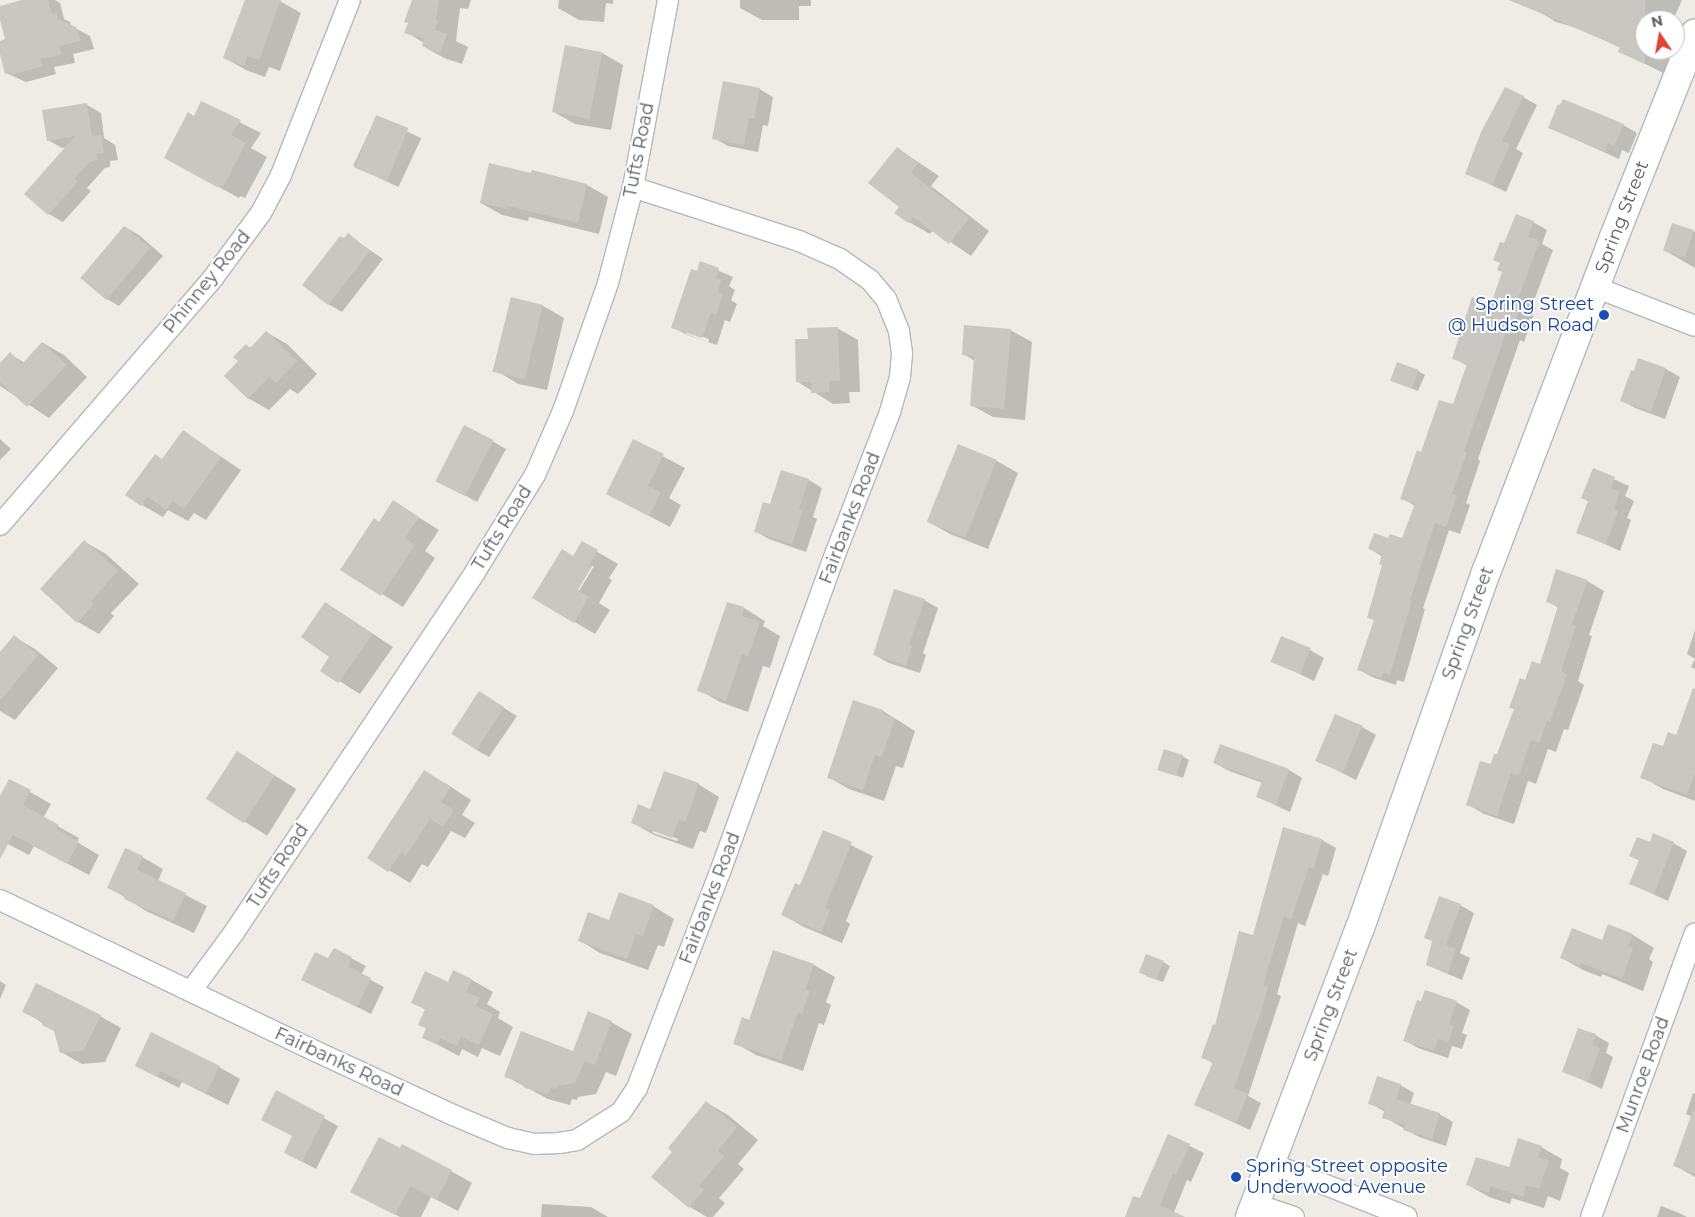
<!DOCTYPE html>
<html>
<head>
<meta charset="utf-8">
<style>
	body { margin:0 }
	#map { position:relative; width:1695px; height:1217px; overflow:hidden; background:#eeece4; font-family:Montserrat,sans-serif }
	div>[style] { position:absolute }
	.shadow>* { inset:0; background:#0003; transform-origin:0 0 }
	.building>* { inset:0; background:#cac7c2; transform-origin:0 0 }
	.roads { filter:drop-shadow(1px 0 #b5b7bb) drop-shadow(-1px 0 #b5b7bb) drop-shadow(0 1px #b5b7bb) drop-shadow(0 -1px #b5b7bb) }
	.minor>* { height:20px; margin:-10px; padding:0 10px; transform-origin:10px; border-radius:10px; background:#fff }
	.secondary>* { height:28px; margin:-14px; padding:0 14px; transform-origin:14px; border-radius:14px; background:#fff }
	.dots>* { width:14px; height:14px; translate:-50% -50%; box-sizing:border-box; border:2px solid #fff; border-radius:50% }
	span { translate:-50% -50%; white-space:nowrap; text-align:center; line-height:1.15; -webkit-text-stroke:4px #fff; paint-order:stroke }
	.street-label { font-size:18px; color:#5c6064 }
	.transit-label { font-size:18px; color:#164399 }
	.right { translate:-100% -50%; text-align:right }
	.left { translate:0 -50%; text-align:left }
	.north { position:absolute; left:1635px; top:10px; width:50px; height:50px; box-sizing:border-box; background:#fff; border:1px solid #bebfc1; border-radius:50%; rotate:348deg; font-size:14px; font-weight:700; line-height:20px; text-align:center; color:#5c6064 }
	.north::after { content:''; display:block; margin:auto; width:18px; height:22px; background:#e24137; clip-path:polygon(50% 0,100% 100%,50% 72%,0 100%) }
</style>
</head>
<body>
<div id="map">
	<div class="shadow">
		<div style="clip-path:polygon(27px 0,55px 0,60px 3px,64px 19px,70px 22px,71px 26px,90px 36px,94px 49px,73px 54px,75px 63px,54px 67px,56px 74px,26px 82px,6px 73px,0 42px,7px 40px,0 7px)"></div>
		<div style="clip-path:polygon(246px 0,278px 0,301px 13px,280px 71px,269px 67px,265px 77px,246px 70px,225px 58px)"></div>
		<div style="clip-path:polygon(414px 0,471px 0,468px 9px,460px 8px,456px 41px,468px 47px,462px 64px,444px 58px,423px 46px,424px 43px,406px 32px)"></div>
		<div style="clip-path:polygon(559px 0,613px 0,613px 4px,606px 3px,604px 22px,579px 20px,558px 8px)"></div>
		<div style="clip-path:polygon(740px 0,811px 0,811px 6px,799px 6px,799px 20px,762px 20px,740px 8px)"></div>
		<div style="clip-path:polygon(1542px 0,1682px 0,1673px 20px,1645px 20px,1645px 50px,1675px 50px,1675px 38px,1680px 41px,1665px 74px,1620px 51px,1621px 48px,1577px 28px,1556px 22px,1538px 11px)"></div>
		<div style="clip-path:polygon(566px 46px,602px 53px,623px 65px,611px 130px,575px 124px,554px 112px)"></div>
		<div style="clip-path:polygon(759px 89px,773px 97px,768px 126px,763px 125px,758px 152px,728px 146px,714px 138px)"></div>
		<div style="clip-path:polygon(1523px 97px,1537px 105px,1516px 149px,1523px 153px,1506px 192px,1466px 173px)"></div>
		<div style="clip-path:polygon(202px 103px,261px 133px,251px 148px,267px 157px,245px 198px,240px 196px,239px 198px,186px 169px)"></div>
		<div style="clip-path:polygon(87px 105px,101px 113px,104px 138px,115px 145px,118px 160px,110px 161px,110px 167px,105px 168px,87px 188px,91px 191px,63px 222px,49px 214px,26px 194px,67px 147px,62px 148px,48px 140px)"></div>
		<div style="left:376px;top:117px;width:50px;height:54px;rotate:25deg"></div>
		<div style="clip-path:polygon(1623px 125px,1637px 133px,1629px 153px,1622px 150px,1619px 159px,1550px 128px)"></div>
		<div style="clip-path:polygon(897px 148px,939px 176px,931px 186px,989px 231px,971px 256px,933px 230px,930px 234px,909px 222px,901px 207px)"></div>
		<div style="clip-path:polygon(587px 185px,608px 197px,599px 234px,529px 217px,528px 221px,502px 215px,481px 203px)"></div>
		<div style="clip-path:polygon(1533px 222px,1547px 230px,1542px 244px,1553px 250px,1532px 306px,1536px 308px,1524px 342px,1520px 340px,1478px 459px,1480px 461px,1466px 503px,1470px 505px,1460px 534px,1449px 530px,1423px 608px,1425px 609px,1404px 682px,1397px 680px,1396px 685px,1372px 677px,1358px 669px,1375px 621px,1369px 617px,1384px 565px,1383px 557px,1370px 549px,1389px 539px,1403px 540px,1415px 506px,1402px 498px,1422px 454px,1454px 406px,1468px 366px,1453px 358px,1492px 306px,1504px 272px,1505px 245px)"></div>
		<div style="clip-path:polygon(1673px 224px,1695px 232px,1695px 268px,1664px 250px)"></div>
		<div style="clip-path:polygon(125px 227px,139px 235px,163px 256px,119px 306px,105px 298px)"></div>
		<div style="clip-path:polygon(348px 235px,383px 259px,342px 312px,328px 304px,344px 239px)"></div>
		<div style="clip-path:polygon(evenodd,701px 263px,733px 277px,729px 286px,735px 290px,731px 300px,737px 304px,730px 322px,725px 320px,717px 345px,687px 335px,673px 327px,701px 263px,686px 331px,709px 339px,708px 342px,686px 334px,686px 331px)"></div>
		<div style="clip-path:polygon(512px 299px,543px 306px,564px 318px,547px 390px,518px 384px,497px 371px)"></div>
		<div style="clip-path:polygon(837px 328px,858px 340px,860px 392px,849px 392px,850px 403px,833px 404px,798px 382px,809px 340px)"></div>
		<div style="clip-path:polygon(1010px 330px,1032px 342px,1025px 420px,993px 417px,971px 405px,975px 361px,963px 354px)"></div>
		<div style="clip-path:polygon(266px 332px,287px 344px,317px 374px,298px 394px,290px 389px,269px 410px,248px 398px,239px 361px,246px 346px,251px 348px)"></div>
		<div style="clip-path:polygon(43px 343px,64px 355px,87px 377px,49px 418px,0 386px,0 365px,10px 354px,25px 363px)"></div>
		<div style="clip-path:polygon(1639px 360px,1666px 369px,1680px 377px,1665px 419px,1635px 408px,1621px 400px)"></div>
		<div style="clip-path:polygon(1418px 371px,1425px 375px,1418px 391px,1392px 381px)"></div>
		<div style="clip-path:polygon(184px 432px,241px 470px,206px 520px,194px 513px,188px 521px,168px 510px,163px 517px,142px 505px,163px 460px)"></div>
		<div style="clip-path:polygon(0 439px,11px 449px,0 460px)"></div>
		<div style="clip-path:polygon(492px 441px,506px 449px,477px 502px,452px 488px)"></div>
		<div style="clip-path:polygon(634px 441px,685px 468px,669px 498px,681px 505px,670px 527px,607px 494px)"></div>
		<div style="clip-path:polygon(959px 446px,997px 461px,1018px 473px,988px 549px,950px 534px,929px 522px)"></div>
		<div style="clip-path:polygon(1593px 470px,1629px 486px,1625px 496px,1634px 501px,1627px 518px,1631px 520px,1620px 551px,1578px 532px,1590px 502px,1582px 498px)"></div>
		<div style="clip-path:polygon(809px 480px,822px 488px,813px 517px,817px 519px,806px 552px,769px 539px,755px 531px,771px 506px)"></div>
		<div style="clip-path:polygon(394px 502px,439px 530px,425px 551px,435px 558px,403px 607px,342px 569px,380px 523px)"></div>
		<div style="clip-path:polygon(85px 542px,106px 554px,139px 584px,111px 613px,114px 616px,99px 634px,78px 622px)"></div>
		<div style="clip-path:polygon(evenodd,582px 543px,618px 564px,609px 578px,612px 580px,599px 603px,610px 610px,595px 634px,534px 598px,574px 558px,582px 543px,591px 566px,594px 566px,576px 596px,574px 594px,591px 566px)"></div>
		<div style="clip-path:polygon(1587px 581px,1604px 591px,1589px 635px,1592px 636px,1578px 681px,1584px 685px,1568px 730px,1564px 729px,1556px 752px,1548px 749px,1536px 784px,1528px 781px,1514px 824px,1484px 814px,1467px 804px,1498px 756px,1515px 710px,1511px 707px,1526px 681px,1541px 665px,1559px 608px,1547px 601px)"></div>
		<div style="clip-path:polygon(924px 600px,938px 608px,923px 653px,926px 655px,920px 673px,889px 663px,875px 655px)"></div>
		<div style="clip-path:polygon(326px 603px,393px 647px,360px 694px,322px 670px,331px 657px)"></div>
		<div style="clip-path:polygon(728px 603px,744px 608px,765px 621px,763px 626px,780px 636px,770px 668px,763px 666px,748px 712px,720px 702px,699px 690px)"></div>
		<div style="clip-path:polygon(1695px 630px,1695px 669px,1691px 667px,1695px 659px,1687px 654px)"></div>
		<div style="clip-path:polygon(14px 637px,35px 649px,58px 668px,15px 720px,0 711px,0 654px)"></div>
		<div style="clip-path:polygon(1310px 650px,1324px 658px,1314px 681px,1272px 661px)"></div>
		<div style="clip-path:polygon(493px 701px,517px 716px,489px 757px,475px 749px)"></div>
		<div style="clip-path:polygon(854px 701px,883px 711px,915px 731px,903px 768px,896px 766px,884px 801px,849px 789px,828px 777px)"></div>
		<div style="clip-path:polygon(1695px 724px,1695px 801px,1663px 789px,1642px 777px,1663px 748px)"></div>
		<div style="clip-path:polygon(1362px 727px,1376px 735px,1356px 780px,1317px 760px)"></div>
		<div style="left:237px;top:752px;width:70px;height:55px;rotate:32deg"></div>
		<div style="clip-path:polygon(1182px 756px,1189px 760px,1183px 778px,1159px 769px)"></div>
		<div style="clip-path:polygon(1215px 763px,1289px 770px,1302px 778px,1290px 812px,1258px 797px,1263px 783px,1229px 771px)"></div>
		<div style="clip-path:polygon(445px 783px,471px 800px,462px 815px,475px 823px,465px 838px,451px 831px,428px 867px,422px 864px,410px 883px,369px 858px)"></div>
		<div style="clip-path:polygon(evenodd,698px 784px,719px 797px,706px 833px,700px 831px,693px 849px,654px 835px,633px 823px,698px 784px,653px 830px,678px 839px,677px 841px,653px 833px,653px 830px)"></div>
		<div style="clip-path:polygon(30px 792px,51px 804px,43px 818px,79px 838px,77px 842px,99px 855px,89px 875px,34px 846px,29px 855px,0 840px,0 799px)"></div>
		<div style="clip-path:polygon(1284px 829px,1322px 840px,1336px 848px,1328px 876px,1323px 874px,1305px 926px,1298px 923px,1277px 994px,1281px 996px,1248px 1096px,1261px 1103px,1250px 1130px,1196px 1105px,1214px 1064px,1202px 1057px,1254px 937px)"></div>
		<div style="clip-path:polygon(824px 832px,873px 856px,846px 921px,850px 924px,842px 943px,804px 927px,783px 915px,801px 886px)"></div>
		<div style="clip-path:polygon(1673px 843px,1687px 851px,1668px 901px,1631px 884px,1640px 861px,1631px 856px)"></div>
		<div style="clip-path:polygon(142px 857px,163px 869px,158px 881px,207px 906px,194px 933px,146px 911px,109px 887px)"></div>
		<div style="clip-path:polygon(1460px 905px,1474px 913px,1460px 953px,1470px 958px,1462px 980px,1427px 965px)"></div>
		<div style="clip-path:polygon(653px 906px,674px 919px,664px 947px,658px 945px,648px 970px,600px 953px,579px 940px,609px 922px)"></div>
		<div style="clip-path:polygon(1609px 926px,1633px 935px,1654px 948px,1649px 959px,1653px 962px,1643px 991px,1602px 974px,1601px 977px,1583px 970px,1562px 958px,1603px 942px)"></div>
		<div style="clip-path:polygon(334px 949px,366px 966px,361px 975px,384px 987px,371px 1014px,303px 980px,329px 960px)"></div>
		<div style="clip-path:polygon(1163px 962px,1170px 966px,1163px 982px,1146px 976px)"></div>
		<div style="clip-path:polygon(814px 965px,835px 977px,826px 1002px,831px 1005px,824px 1025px,819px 1023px,803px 1071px,756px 1055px,735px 1043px,750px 1022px)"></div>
		<div style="clip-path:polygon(472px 980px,493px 992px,487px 1004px,500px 1012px,498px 1018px,513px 1027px,500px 1056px,482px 1048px,478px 1057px,462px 1049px,459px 1056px,423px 1037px,427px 1028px,426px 1010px,412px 1002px,449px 983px)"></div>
		<div style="clip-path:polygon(0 981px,6px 985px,0 999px)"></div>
		<div style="clip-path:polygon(1456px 1002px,1470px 1010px,1462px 1033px,1467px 1035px,1462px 1049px,1452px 1046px,1448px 1058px,1418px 1048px,1404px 1040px)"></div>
		<div style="clip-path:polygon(24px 1011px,100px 1016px,121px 1028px,105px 1062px,82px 1064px,61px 1052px,56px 1032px)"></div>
		<div style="clip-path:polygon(611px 1022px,632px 1034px,616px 1076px,606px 1072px,596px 1094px,578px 1097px,577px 1100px,572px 1099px,570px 1105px,548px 1099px,505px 1076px,573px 1052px)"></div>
		<div style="clip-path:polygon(1595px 1035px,1609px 1043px,1606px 1053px,1613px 1057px,1602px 1089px,1564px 1071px)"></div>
		<div style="clip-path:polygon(136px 1066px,219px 1067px,240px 1079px,228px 1105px,182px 1082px,179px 1088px)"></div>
		<div style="clip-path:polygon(1400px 1085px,1414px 1093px,1410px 1105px,1439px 1114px,1453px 1122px,1446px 1146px,1419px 1137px,1384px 1117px,1385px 1112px,1370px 1103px)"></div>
		<div style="clip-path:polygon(277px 1092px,338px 1126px,316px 1169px,299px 1160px,293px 1136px)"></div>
		<div style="clip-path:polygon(1693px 1093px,1695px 1094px,1695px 1177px,1674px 1165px,1692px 1117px,1686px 1114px)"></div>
		<div style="clip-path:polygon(707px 1103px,728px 1115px,758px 1140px,738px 1164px,744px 1169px,719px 1198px,725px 1203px,713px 1217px,707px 1217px,690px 1207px,653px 1176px,673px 1151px)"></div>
		<div style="clip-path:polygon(1169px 1136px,1204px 1153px,1191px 1182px,1187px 1180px,1172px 1217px,1127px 1217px,1141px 1200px)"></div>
		<div style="clip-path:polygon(1541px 1147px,1562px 1159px,1560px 1168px,1569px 1173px,1560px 1201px,1548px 1196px,1544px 1208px,1512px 1198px,1510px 1204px,1489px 1197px,1468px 1185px,1509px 1169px)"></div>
		<div style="clip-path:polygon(451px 1171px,472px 1183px,458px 1211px,431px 1197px,421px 1217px,400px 1217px,352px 1191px)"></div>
		<div style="clip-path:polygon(542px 1204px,591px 1207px,608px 1217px,541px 1217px)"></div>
		<div style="clip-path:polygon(1661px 1206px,1679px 1213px,1687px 1217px,1657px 1217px)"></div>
	</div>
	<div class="building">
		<div style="clip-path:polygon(22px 0,48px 0,52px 14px,57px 13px,58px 19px,76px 27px,81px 41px,59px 46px,62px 55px,40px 59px,43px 66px,11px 75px,10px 72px,5px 74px,0 54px,0 41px,5px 39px,0 20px,0 6px)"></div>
		<div style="clip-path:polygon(245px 0,281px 0,259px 60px,247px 56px,244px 66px,223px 58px)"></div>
		<div style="clip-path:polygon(412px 0,439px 0,436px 20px,438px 21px,435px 30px,447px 34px,440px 53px,422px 46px,424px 39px,404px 33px,408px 23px,404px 22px)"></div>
		<div style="clip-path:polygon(1509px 0,1645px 0,1645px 64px,1618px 52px,1620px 47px)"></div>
		<div style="left:565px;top:45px;width:38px;height:68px;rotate:11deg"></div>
		<div style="clip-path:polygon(723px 81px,760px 88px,754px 119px,749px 118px,744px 145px,712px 139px)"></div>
		<div style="clip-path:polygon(1505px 87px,1524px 96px,1502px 141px,1510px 144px,1492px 185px,1465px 174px,1481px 132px)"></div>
		<div style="clip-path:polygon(1563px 99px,1624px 124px,1614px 146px,1608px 143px,1605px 152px,1548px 128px,1558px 104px,1560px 105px)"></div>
		<div style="clip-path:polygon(201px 101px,241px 120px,231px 135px,246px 143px,223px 187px,219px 185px,217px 187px,164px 158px,188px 112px,194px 116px)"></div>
		<div style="clip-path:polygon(87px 103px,92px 136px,102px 135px,104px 153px,96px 154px,97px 160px,91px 161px,74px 179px,78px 182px,48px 215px,24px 194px,75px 136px,47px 141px,42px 110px)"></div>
		<div style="left:376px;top:115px;width:35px;height:57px;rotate:22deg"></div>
		<div style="clip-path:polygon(897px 147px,918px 163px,911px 173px,969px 218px,949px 244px,913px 217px,908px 223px,894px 213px,899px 207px,868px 183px)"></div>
		<div style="clip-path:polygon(489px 163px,531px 173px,532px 170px,587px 184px,578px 223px,508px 206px,507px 209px,480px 203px)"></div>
		<div style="clip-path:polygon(1516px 214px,1534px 221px,1528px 237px,1540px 241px,1518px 298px,1523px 299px,1510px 335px,1506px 333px,1464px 451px,1467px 452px,1452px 494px,1457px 496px,1446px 527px,1435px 523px,1410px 600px,1412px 600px,1390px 675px,1383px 673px,1381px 678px,1357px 670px,1374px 620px,1367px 618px,1382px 565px,1379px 564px,1382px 554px,1368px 549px,1374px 533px,1388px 538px,1390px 534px,1402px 538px,1415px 504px,1400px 499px,1417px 450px,1421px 452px,1439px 400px,1453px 404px,1467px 364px,1452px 359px,1472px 297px,1491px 304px,1502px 272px,1497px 270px,1500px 263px,1493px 260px,1500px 242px,1504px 243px)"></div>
		<div style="left:1672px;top:223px;width:23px;height:29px;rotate:18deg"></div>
		<div style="left:124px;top:226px;width:34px;height:68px;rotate:40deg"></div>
		<div style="clip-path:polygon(348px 233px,370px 251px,328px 305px,302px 285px,340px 236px,344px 238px)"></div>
		<div style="clip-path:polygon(700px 261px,719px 268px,716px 278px,721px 280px,718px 292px,723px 294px,716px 315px,711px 313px,702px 338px,671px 328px,691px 269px,697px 271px)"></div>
		<div style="left:511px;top:297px;width:33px;height:77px;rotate:14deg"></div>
		<div style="clip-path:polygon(964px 325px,1011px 329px,1004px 409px,970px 406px,974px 356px,962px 355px)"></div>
		<div style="clip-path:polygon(838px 327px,840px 381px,829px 381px,829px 392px,811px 393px,811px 382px,796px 382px,795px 339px,808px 339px,807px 328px)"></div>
		<div style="clip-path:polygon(266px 331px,297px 361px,276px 383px,269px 377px,248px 399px,224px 376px,238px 361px,233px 357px,246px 344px,250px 348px)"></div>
		<div style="clip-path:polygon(42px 342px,67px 365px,27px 407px,0 382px,0 363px,10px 352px,22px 364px)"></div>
		<div style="clip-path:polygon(1638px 358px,1666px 368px,1651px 412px,1620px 401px,1631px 370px,1634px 371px)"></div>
		<div style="left:1397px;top:362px;width:23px;height:20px;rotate:20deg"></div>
		<div style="left:464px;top:425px;width:33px;height:63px;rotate:27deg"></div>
		<div style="clip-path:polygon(183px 430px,221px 457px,184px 509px,173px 501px,166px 510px,148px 497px,141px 506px,125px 495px,155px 454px,162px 459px)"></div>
		<div style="clip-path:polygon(633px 439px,664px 454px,648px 486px,661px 492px,649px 516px,606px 494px)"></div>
		<div style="left:958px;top:444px;width:42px;height:84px;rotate:22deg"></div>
		<div style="clip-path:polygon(1593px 468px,1615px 477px,1611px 488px,1620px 492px,1614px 509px,1618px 511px,1606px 544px,1576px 533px,1588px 501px,1581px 498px)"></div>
		<div style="clip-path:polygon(781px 470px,809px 479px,799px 509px,803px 510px,792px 544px,754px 532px,763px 502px,770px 504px)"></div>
		<div style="clip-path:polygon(393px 500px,419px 517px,405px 538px,415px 545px,381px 596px,340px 570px,374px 518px,379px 522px)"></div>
		<div style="clip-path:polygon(84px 540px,118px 571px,91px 601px,94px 604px,77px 623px,40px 589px)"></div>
		<div style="clip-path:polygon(582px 541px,598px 550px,589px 565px,592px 566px,578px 590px,589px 597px,574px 623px,532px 598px,562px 549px,573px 556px)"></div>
		<div style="clip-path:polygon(1556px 569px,1588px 580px,1572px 624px,1576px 626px,1561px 671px,1567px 674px,1550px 722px,1547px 720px,1539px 743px,1531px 740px,1519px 776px,1511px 773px,1497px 816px,1466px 805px,1480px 761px,1491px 764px,1494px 754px,1497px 754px,1514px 709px,1509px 708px,1520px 678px,1525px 680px,1532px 661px,1540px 664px,1558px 606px,1546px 602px)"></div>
		<div style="clip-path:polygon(894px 589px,925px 599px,909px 645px,912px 646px,906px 666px,873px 655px)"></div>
		<div style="clip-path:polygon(325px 602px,373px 634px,338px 683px,320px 671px,329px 657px,301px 637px)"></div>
		<div style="clip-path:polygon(727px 602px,744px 607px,742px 616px,760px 622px,748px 657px,742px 654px,726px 701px,697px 691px)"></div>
		<div style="clip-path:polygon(14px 635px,38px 655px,0 701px,0 652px)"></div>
		<div style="left:1281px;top:636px;width:32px;height:28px;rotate:22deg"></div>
		<div style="clip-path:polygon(1693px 688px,1695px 689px,1695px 773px,1687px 795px,1640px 778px,1653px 743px,1663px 746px,1668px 732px,1676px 735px)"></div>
		<div style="left:479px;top:691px;width:30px;height:51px;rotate:33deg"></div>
		<div style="clip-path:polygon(853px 700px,883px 710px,882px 714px,895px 718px,882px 757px,875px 755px,863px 790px,827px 778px)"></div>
		<div style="left:1335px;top:714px;width:30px;height:51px;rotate:23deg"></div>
		<div style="clip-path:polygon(1220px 744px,1289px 769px,1276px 805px,1256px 797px,1262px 781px,1213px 763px)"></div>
		<div style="left:1164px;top:749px;width:20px;height:22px;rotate:18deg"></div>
		<div style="left:237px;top:751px;width:45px;height:57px;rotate:33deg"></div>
		<div style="clip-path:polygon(424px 770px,451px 787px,441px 802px,454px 810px,443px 827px,430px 819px,406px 856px,401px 852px,388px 872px,367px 858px)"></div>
		<div style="clip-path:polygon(664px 771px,699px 783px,685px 822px,679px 819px,672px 838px,631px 823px,638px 804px,650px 809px)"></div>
		<div style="clip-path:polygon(9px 779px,31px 790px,23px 805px,59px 825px,56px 829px,79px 842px,67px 864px,13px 835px,0 859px,0 796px)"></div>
		<div style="clip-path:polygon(1283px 827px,1322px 839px,1314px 869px,1309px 867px,1291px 919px,1284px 916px,1263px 985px,1268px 987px,1261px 1012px,1234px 1088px,1248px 1094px,1236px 1123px,1194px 1105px,1213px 1062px,1201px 1058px,1213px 1024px,1215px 1025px,1239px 931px,1253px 935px)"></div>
		<div style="clip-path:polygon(823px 830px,852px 842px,825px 908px,830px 910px,821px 932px,781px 915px,795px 883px,800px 885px)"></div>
		<div style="clip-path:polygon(1653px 833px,1674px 842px,1654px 894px,1629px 884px,1639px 860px,1629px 856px,1637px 837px,1650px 842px)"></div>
		<div style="clip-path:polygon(125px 848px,143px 856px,137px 870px,186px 893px,173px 921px,124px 899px,125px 896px,107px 888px)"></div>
		<div style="clip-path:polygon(619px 892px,654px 905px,643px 936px,636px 934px,627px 959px,578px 941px,588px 912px,609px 920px)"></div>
		<div style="clip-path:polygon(1439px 896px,1461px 904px,1446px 945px,1456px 949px,1448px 973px,1426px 965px,1432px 941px,1424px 938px)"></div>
		<div style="clip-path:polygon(1608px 924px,1633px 934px,1628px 947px,1633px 948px,1622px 979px,1581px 963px,1580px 966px,1560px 958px,1572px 928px,1602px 940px)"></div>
		<div style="clip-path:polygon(334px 948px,352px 957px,348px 967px,371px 978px,357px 1007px,301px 980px,315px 952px,328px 958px)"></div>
		<div style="clip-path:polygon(773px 950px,814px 964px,805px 990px,810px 991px,802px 1014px,798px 1012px,781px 1060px,733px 1044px,742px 1017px,749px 1020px)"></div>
		<div style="left:1146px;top:954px;width:19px;height:20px;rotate:21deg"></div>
		<div style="clip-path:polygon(453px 970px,472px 979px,466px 992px,480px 998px,476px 1006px,493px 1014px,479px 1045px,461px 1037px,457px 1046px,440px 1038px,438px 1045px,422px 1038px,426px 1028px,418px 1025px,425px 1009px,411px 1003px,425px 971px,448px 982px)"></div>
		<div style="clip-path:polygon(36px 983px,101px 1015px,83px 1051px,60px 1053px,54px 1031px,42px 1025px,43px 1022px,22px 1012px)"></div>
		<div style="clip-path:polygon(1425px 990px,1457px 1001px,1449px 1024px,1454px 1026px,1448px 1042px,1438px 1039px,1434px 1051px,1403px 1041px,1417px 1000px,1421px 1001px)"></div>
		<div style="clip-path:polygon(588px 1011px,612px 1021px,595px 1065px,585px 1061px,575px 1083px,557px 1086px,556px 1089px,551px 1088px,548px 1094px,525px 1088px,518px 1081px,504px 1077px,521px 1031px,573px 1051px)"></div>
		<div style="clip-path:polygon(1578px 1028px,1596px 1034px,1592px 1045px,1600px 1048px,1588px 1082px,1562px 1072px)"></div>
		<div style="clip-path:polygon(151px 1032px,220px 1066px,206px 1093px,160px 1071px,157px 1077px,135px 1066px)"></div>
		<div style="clip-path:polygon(1377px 1076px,1401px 1084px,1396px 1099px,1440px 1113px,1432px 1139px,1403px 1130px,1405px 1125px,1382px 1118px,1385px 1109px,1368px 1104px)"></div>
		<div style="clip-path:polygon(276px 1090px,325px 1116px,302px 1162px,284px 1153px,292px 1136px,261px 1120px)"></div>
		<div style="clip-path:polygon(706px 1101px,737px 1127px,718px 1151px,724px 1156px,699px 1186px,704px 1190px,689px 1208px,651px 1177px,672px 1152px,668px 1148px)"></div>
		<div style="clip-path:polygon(1693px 1110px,1695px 1111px,1695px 1174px,1673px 1166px)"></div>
		<div style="clip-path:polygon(1168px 1134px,1190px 1144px,1176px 1175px,1173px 1173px,1160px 1205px,1185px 1217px,1125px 1217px,1133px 1196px,1140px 1198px)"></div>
		<div style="clip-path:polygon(379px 1137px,400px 1148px,402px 1144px,452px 1170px,437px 1200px,410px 1186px,395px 1215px,350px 1192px)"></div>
		<div style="clip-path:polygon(1518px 1138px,1542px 1146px,1538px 1157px,1549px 1160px,1539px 1189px,1526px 1185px,1523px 1197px,1491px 1186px,1489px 1193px,1466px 1185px,1476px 1157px,1509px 1167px)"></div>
	</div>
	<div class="roads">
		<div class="minor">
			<div style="left:1595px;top:287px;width:107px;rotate:21.3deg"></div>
			<div style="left:0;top:525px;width:326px;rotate:-49.2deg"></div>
			<div style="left:213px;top:278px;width:81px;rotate:-53.6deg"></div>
			<div style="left:261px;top:213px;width:43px;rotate:-62.2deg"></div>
			<div style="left:281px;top:175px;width:188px;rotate:-68.5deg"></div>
			<div style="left:0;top:900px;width:347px;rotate:25.6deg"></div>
			<div style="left:313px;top:1050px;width:154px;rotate:24.9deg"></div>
			<div style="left:453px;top:1115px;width:60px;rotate:22.7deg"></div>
			<div style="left:508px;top:1138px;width:27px;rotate:13deg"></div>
			<div style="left:534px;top:1144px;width:25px;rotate:-2deg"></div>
			<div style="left:559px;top:1143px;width:18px;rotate:-9deg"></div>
			<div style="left:577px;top:1140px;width:52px;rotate:-32.5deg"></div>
			<div style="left:621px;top:1112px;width:29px;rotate:-56deg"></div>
			<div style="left:637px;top:1088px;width:231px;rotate:-69deg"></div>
			<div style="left:720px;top:872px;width:340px;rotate:-70.1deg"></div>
			<div style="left:836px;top:552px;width:150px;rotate:-68.9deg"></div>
			<div style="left:890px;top:412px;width:36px;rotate:-74deg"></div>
			<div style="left:900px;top:377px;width:24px;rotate:-85deg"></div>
			<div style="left:902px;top:353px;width:22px;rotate:-98deg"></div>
			<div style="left:899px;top:331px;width:35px;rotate:-112deg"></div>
			<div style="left:886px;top:299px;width:25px;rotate:-130deg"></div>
			<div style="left:870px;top:280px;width:37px;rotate:-145deg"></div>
			<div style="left:840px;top:259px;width:45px;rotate:-156.3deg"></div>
			<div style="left:799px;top:241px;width:175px;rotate:-162deg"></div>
			<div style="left:191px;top:991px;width:74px;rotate:-53.7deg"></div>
			<div style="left:235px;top:931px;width:432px;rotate:-56.2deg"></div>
			<div style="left:475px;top:572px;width:114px;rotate:-58.3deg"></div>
			<div style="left:535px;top:475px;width:70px;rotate:-66.4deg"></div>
			<div style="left:563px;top:411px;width:136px;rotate:-70.6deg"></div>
			<div style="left:608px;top:283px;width:99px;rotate:-75.4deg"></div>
			<div style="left:633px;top:187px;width:190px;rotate:-79.4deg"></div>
			<div style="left:1270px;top:1163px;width:147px;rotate:21.5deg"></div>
			<div style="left:1255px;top:1204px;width:41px;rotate:18.4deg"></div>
			<div style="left:1591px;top:1217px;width:302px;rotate:-69.9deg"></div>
		</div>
		<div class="secondary">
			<div style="left:1250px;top:1217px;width:309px;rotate:-69.2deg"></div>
			<div style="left:1360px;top:928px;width:380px;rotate:-70.5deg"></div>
			<div style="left:1487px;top:570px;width:356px;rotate:-69.1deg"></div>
			<div style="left:1614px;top:237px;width:219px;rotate:-68.3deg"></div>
		</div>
	</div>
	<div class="dots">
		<div style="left:1604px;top:315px;background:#1a4fb4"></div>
		<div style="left:1236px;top:1177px;background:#1a4fb4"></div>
	</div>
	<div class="street-label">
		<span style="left:639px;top:150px;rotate:-79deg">Tufts Road</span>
		<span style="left:1622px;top:217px;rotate:-69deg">Spring Street</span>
		<span style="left:207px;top:282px;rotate:-51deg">Phinney Road</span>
		<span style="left:850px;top:518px;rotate:-69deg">Fairbanks Road</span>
		<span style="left:502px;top:528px;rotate:-58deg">Tufts Road</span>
		<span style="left:1468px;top:623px;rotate:-70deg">Spring Street</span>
		<span style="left:278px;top:866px;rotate:-57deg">Tufts Road</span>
		<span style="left:710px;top:898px;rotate:-69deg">Fairbanks Road</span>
		<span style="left:1331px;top:1005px;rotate:-69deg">Spring Street</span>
		<span style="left:339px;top:1062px;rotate:25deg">Fairbanks Road</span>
		<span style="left:1643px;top:1075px;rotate:-70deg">Munroe Road</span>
	</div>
	<div class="transit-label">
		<span class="right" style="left:1594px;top:315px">Spring Street<br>@ Hudson Road</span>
		<span class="left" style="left:1246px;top:1177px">Spring Street opposite<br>Underwood Avenue</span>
	</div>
	<div class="north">N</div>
</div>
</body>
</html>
